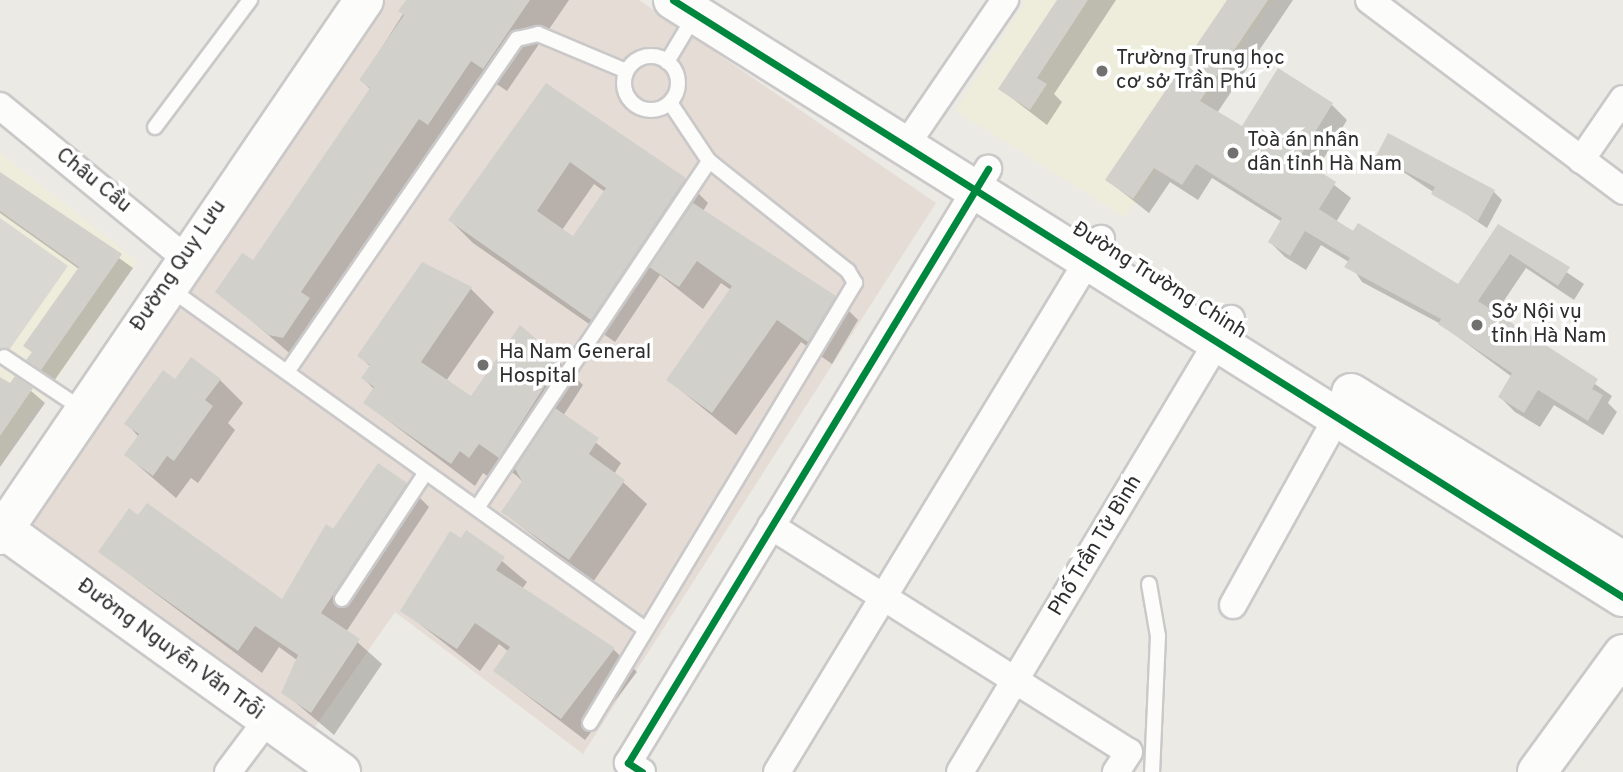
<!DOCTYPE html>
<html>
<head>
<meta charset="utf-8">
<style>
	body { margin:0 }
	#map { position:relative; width:1623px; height:772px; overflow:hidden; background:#eceae4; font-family:Overpass,sans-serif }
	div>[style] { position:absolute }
	.education>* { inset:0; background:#eeecda }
	.medical>* { inset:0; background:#e5dcd6 }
	.plaza>* { inset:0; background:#dad8d2 }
	.shadow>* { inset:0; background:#0003 }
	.building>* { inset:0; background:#d1d0cb }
	.roads { filter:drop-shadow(2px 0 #cac8c9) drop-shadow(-2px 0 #cac8c9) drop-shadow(0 2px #cac8c9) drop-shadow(0 -2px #cac8c9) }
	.lane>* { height:14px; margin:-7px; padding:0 7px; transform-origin:7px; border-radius:7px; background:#fcfcfb }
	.lane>.ring { margin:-7px; padding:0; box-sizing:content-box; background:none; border:14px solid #fcfcfb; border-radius:50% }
	.street>* { height:26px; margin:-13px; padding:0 13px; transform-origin:13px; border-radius:13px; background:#fcfcfb }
	.secondary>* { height:38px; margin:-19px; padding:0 19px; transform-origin:19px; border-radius:19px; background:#fcfcfb }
	.cycleway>* { height:7px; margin:-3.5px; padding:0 3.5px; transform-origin:3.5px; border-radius:3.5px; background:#00873e }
	.dots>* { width:19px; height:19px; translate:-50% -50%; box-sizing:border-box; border:4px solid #fff; border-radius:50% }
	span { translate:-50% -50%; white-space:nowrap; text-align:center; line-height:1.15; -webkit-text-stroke:7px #fff; paint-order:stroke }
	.poi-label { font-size:21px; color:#2e2e2e }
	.left { translate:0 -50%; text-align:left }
	.street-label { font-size:21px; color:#2e2e2e }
</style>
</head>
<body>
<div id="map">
	<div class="education">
		<div style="clip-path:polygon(1027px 0,1273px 0,1125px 217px,955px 110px)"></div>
		<div style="clip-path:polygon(0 153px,137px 261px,0 463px)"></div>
	</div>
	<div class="medical">
		<div style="clip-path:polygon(382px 0,639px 0,936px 203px,583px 754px,395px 612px,315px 727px,24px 526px)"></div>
	</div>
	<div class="plaza">
		<div style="clip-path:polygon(0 218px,68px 266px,0 363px)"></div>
	</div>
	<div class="shadow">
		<div style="clip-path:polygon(412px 0,569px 0,507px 91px,495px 83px,452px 147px,443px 141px,324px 315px,332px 322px,306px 360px,294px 357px,218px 292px,253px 263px,371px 90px,361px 80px)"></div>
		<div style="clip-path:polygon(1059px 0,1116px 0,1054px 94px,1062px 102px,1047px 125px,1000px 89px)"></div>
		<div style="clip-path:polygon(1229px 0,1293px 0,1217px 113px,1243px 129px,1332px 105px,1347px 120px,1316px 171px,1351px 198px,1336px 222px,1459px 286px,1498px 226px,1584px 284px,1574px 300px,1526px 268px,1495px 314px,1612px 396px,1608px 403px,1617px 412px,1603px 435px,1554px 405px,1540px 427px,1515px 412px,1500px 397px,1512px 377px,1439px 323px,1362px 282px,1349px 262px,1321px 245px,1306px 270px,1285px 257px,1270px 242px,1282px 222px,1212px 178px,1198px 200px,1170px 182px,1149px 213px,1107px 180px)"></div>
		<div style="clip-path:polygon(evenodd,546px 86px,685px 180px,708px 203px,703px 211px,835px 297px,858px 320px,832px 364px,801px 342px,736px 435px,668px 380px,731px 290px,721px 283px,703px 309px,660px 275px,615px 342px,473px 243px,450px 220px,546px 86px,594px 184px,605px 192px,574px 238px,562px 230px,594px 184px)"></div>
		<div style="clip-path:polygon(1378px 155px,1494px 192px,1502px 200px,1487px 228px)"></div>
		<div style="clip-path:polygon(0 173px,133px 268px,54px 381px,28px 360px,33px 353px,26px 346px,79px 269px,0 213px)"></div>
		<div style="clip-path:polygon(422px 264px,471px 289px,494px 312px,446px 381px,472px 399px,559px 362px,583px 385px,563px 416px,621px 463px,614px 474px,647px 504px,593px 582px,503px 512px,524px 483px,517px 476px,503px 466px,493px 480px,483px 473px,475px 486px,365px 403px,374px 389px,363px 378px,371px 367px,359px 356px)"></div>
		<div style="clip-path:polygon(16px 378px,45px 403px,0 467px,0 384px,11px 386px)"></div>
		<div style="clip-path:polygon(220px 380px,243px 403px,228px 423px,235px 430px,198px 483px,191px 478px,176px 498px,126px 455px,139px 437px,127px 424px,176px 382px)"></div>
		<div style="clip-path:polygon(406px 484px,429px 507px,346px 632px,382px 664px,334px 735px,283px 692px,297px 660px,279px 647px,262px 673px,100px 552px,283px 601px,333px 531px)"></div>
		<div style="clip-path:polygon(467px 532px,527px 582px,522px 589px,613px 649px,637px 672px,585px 740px,495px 671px,509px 652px,499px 644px,480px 671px,402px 610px)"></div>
	</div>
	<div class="building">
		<div style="clip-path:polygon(406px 0,530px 0,483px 69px,471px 61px,428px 125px,419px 119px,301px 292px,310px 298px,283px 338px,269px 335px,215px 292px,242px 253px,253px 260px,370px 88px,359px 80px,404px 15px,398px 11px)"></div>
		<div style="clip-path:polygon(1057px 0,1088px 0,1037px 78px,1047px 84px,1030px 110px,998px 89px)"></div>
		<div style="clip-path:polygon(1227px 0,1268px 0,1200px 101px,1242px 126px,1278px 68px,1333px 103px,1299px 158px,1336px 182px,1319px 209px,1353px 231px,1358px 223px,1458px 284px,1498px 224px,1570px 267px,1558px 286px,1510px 254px,1478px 301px,1598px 379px,1592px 389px,1603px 395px,1588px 421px,1538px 390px,1524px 413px,1498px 397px,1512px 373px,1438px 324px,1441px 319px,1344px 267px,1350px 258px,1305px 231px,1290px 256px,1268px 242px,1282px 218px,1196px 164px,1182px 185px,1154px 168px,1133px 199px,1105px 180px)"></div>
		<div style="clip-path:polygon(evenodd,546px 83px,686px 178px,591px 320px,448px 220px,546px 83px,570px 162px,606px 188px,573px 236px,537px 211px,570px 162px)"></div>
		<div style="clip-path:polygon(1388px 133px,1495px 190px,1478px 221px,1431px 194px,1435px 187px,1376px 156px)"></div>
		<div style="clip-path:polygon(0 172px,122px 254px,41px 370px,26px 360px,32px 352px,23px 346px,79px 267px,0 211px)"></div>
		<div style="clip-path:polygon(693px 203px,836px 296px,808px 342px,777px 320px,712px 413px,666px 380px,732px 286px,697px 261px,679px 287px,649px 267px)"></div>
		<div style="clip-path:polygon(422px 262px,472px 287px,421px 362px,471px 396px,520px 325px,561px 360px,499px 458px,479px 444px,469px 458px,460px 451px,451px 464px,363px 403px,374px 387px,361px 378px,370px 365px,357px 356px)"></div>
		<div style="clip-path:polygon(191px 357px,221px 379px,205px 400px,213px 406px,174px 461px,167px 456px,153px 476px,124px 455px,139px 434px,124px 424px,163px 370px,175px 379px)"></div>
		<div style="clip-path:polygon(15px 376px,33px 388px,0 436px,0 377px,10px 383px)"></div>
		<div style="clip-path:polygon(555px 408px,599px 438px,589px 454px,625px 480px,569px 560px,501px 512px,522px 481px,515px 469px)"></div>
		<div style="clip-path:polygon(378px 463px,407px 483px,321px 613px,360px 639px,311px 713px,281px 693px,298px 655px,255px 626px,238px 651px,98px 552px,129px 508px,138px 515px,147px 503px,282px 599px,326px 524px,333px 529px)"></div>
		<div style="clip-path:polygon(466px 530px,505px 557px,496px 570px,615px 648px,561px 719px,493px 671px,510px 647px,475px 623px,457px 649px,400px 611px,450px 531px,461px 538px)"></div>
	</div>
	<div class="roads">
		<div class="lane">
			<div class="ring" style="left:624px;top:56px;width:40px;height:40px"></div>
			<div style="left:667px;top:62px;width:55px;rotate:-59.2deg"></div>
			<div style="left:155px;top:127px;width:159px;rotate:-53.2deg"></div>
			<div style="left:169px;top:288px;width:586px;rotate:35.62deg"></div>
			<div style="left:4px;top:357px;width:94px;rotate:33.7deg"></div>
			<div style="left:287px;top:372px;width:405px;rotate:-55.4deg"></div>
			<div style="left:517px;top:39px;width:22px;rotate:-13deg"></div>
			<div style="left:538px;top:34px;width:93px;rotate:22.7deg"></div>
			<div style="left:477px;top:508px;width:417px;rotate:-56.2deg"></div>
			<div style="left:1149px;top:584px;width:53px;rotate:80.2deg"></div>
			<div style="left:1158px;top:636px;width:136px;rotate:92.5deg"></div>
			<div style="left:342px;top:599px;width:152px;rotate:-56.5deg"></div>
			<div style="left:590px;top:723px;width:514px;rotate:-58.94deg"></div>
			<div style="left:855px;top:283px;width:14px;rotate:-120deg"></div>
			<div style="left:848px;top:271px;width:177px;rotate:-141.6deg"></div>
			<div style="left:709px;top:161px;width:69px;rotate:-123.7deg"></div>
		</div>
		<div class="street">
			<div style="left:1369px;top:0;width:318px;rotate:36.9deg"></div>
			<div style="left:0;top:106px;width:238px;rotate:39.4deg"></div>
			<div style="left:906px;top:145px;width:176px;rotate:-55.7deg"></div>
			<div style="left:1581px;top:160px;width:74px;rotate:-55.5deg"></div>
			<div style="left:771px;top:526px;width:423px;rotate:32.3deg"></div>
			<div style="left:1129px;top:752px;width:24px;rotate:123deg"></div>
			<div style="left:1233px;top:605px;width:229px;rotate:-61deg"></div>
			<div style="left:228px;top:772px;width:65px;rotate:-53.1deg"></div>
			<div style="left:642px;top:772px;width:17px;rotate:-147deg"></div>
			<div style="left:628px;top:763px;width:695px;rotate:-58.78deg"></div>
			<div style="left:777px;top:772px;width:624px;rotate:-58.71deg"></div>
			<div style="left:960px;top:772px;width:528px;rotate:-59.11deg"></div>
		</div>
		<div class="secondary">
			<div style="left:673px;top:0;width:1122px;rotate:32.15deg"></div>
			<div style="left:1351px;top:393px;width:320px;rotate:31.7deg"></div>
			<div style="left:0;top:527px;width:420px;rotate:35.7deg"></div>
			<div style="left:0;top:535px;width:647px;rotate:-55.77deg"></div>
			<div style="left:1537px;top:772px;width:146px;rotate:-53.9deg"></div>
		</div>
	</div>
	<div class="cycleway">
		<div style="left:673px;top:0;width:1122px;rotate:32.15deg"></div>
		<div style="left:642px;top:772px;width:17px;rotate:-147deg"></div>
		<div style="left:628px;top:763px;width:695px;rotate:-58.78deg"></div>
	</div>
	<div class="dots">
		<div style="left:1102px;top:71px;background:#70706e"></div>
		<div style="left:1233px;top:153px;background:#70706e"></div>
		<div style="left:1477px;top:325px;background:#70706e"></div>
		<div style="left:483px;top:365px;background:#70706e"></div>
	</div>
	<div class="poi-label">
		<span class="left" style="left:1116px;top:71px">Trường Trung học<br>cơ sở Trần Phú</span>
		<span class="left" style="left:1247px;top:153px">Toà án nhân<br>dân tỉnh Hà Nam</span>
		<span class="left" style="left:1491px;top:325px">Sở Nội vụ<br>tỉnh Hà Nam</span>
		<span class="left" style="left:499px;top:365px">Ha Nam General<br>Hospital</span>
	</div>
	<div class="street-label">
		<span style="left:93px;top:181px;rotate:39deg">Châu Cầu</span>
		<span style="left:179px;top:266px;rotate:-56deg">Đường Quy Lưu</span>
		<span style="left:1159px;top:281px;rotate:32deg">Đường Trường Chinh</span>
		<span style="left:1096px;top:546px;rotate:-59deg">Phố Trần Tử Bình</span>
		<span style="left:170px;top:650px;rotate:36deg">Đường Nguyễn Văn Trỗi</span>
	</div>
</div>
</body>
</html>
